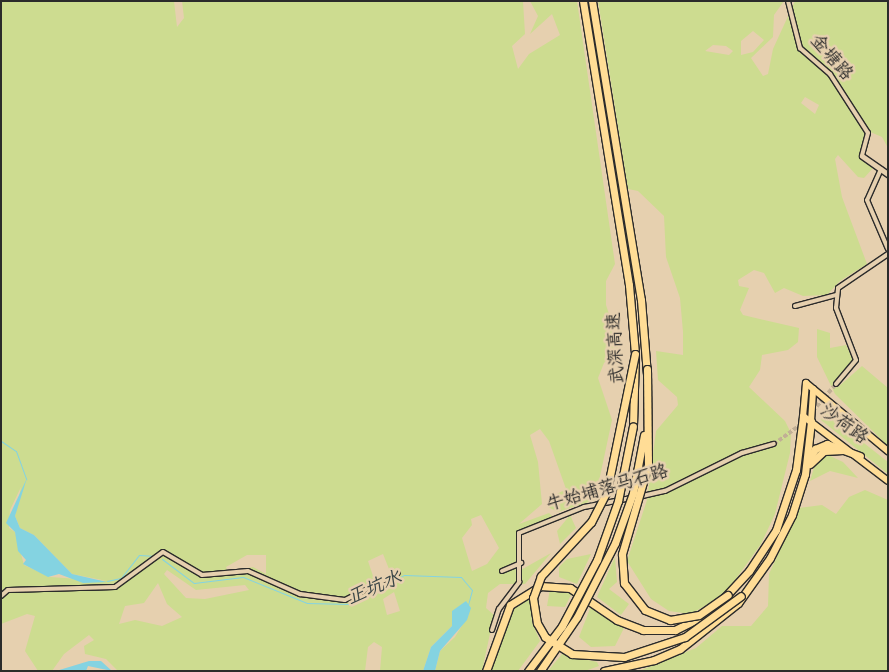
<!DOCTYPE html>
<html>
<head>
<meta charset="utf-8">
<style>
	body { margin:0 }
	#map { position:relative; width:889px; height:672px; overflow:hidden; background:#e6d0af; font-family:Dekko,"LXGW WenKai TC",sans-serif }
	div>[style] { position:absolute }
	.green>* { inset:0; background:#cddc90 }
	.water>* { inset:0; background:#84d3e1 }
	.stream>* { height:1px; margin:-0.5px; padding:0 0.5px; transform-origin:0.5px; border-radius:0.5px; background:#84d3e1 }
	.minor-tunnel>* { height:4px; margin-top:-2px; transform-origin:0; background:repeating-linear-gradient(90deg,#c1af95 0 4px,transparent 0 6px) }
	.roads { filter:drop-shadow(1px 0 #2b2b2b) drop-shadow(-1px 0 #2b2b2b) drop-shadow(0 1px #2b2b2b) drop-shadow(0 -1px #2b2b2b) }
	.minor>* { height:4px; margin:-2px; padding:0 2px; transform-origin:2px; border-radius:2px; background:#e6d0af }
	.tertiary>* { height:5px; margin:-2.5px; padding:0 2.5px; transform-origin:2.5px; border-radius:2.5px; background:#e6d0af }
	.primary>* { height:6px; margin:-3px; padding:0 3px; transform-origin:3px; border-radius:3px; background:#ffdd96 }
	.motorway>* { height:7px; margin:-3.5px; padding:0 3.5px; transform-origin:3.5px; border-radius:3.5px; background:#ffdd96 }
	.bridges { filter:drop-shadow(1px 0 #2b2b2b) drop-shadow(-1px 0 #2b2b2b) drop-shadow(0 1px #2b2b2b) drop-shadow(0 -1px #2b2b2b) }
	.motorway-bridge>* { height:7px; margin:-3.5px; padding:0 3.5px; transform-origin:3.5px; border-radius:3.5px; background:#ffdd96 }
	span { translate:-50% -50%; white-space:nowrap; text-align:center; line-height:1.15; -webkit-text-stroke:5px #e6d0af; paint-order:stroke }
	.street-label { font-size:18px; color:#2b2b2b }
	.water-label { font-size:19px; color:#384446; font-style:italic }
	.frame { position:absolute; inset:0; border:2px solid #2b2b2b; pointer-events:none }
</style>
</head>
<body>
<div id="map">
	<div class="green">
		<div style="clip-path:polygon(evenodd,1px 1px,174px 1px,177px 27px,184px 18px,182px 1px,523px 1px,525px 34px,512px 46px,518px 69px,529px 54px,560px 35px,552px 14px,530px 34px,538px 16px,530px 1px,577px 1px,615px 264px,606px 281px,606px 305px,620px 347px,604px 363px,598px 378px,612px 420px,595px 500px,558px 512px,548px 507px,548px 499px,566px 489px,549px 441px,540px 429px,530px 435px,538px 462px,542px 504px,519px 524px,549px 513px,552px 516px,539px 526px,517px 532px,519px 571px,551px 553px,525px 584px,500px 584px,488px 593px,486px 608px,494px 615px,482px 671px,435px 671px,440px 651px,455px 637px,469px 614px,453px 617px,452px 626px,431px 647px,423px 671px,380px 671px,382px 647px,374px 642px,368px 647px,365px 671px,118px 671px,106px 659px,85px 654px,84px 646px,94px 640px,89px 635px,64px 654px,52px 671px,38px 671px,25px 651px,35px 616px,27px 614px,1px 624px,1px 1px,21px 487px,15px 516px,20px 528px,34px 535px,72px 574px,107px 581px,50px 577px,24px 565px,15px 532px,9px 528px,10px 510px,21px 487px,1px 1px,481px 515px,499px 548px,487px 564px,472px 571px,462px 538px,472px 525px,471px 519px,481px 515px,1px 1px,383px 554px,391px 574px,374px 579px,368px 561px,383px 554px,1px 1px,247px 555px,266px 555px,266px 574px,253px 567px,228px 572px,226px 567px,247px 555px,1px 1px,167px 570px,196px 590px,245px 585px,249px 590px,205px 599px,186px 598px,164px 574px,167px 570px,1px 1px,158px 583px,167px 604px,182px 617px,162px 626px,135px 620px,119px 624px,125px 606px,144px 603px,158px 583px,1px 1px,394px 592px,400px 611px,387px 615px,383px 599px,394px 592px)"></div>
		<div style="clip-path:polygon(evenodd,598px 1px,784px 1px,774px 15px,773px 37px,751px 58px,763px 76px,768px 74px,773px 49px,795px 1px,888px 1px,888px 148px,882px 137px,868px 131px,860px 153px,873px 168px,864px 178px,858px 177px,838px 155px,835px 159px,842px 197px,867px 264px,840px 281px,827px 295px,803px 296px,784px 288px,775px 293px,764px 273px,754px 270px,738px 280px,739px 286px,749px 288px,740px 310px,743px 315px,799px 328px,798px 342px,788px 350px,762px 355px,760px 370px,749px 387px,785px 421px,791px 433px,790px 453px,775px 514px,761px 544px,725px 594px,691px 614px,669px 611px,651px 599px,627px 561px,647px 500px,656px 431px,678px 405px,677px 397px,658px 380px,656px 351px,683px 355px,683px 332px,680px 298px,666px 257px,664px 216px,638px 191px,628px 189px,598px 1px,753px 31px,764px 40px,753px 52px,741px 55px,741px 41px,753px 31px,598px 1px,713px 45px,726px 46px,733px 51px,729px 55px,705px 51px,713px 45px,598px 1px,805px 97px,819px 105px,815px 114px,801px 103px,805px 97px)"></div>
		<div style="clip-path:polygon(817px 329px,830px 333px,830px 348px,846px 345px,853px 360px,834px 382px,838px 387px,862px 366px,888px 388px,888px 446px,835px 394px,817px 357px)"></div>
		<div style="clip-path:polygon(822px 410px,888px 462px,888px 474px,821px 420px)"></div>
		<div style="clip-path:polygon(828px 455px,843px 462px,858px 478px,830px 471px,810px 481px,816px 461px)"></div>
		<div style="clip-path:polygon(865px 490px,888px 500px,888px 671px,639px 671px,696px 648px,722px 626px,751px 626px,768px 606px,769px 574px,799px 508px,822px 505px,836px 514px,849px 497px)"></div>
		<div style="clip-path:polygon(570px 515px,576px 528px,560px 544px,557px 531px)"></div>
		<div style="clip-path:polygon(591px 554px,577px 584px,559px 577px,559px 567px,567px 559px)"></div>
		<div style="clip-path:polygon(615px 557px,617px 582px,609px 589px,629px 604px,621px 615px,597px 597px)"></div>
		<div style="clip-path:polygon(550px 589px,572px 593px,565px 607px,547px 606px)"></div>
		<div style="clip-path:polygon(530px 595px,532px 622px,540px 641px,518px 671px,491px 671px,511px 609px)"></div>
		<div style="clip-path:polygon(591px 606px,624px 628px,615px 646px,591px 647px,579px 637px)"></div>
		<div style="clip-path:polygon(562px 654px,597px 662px,599px 666px,585px 671px,548px 671px)"></div>
	</div>
	<div class="water">
		<div style="clip-path:polygon(27px 478px,15px 516px,20px 528px,34px 535px,72px 574px,107px 582px,83px 583px,59px 574px,48px 577px,23px 564px,26px 560px,18px 551px,15px 532px,6px 523px)"></div>
		<div style="clip-path:polygon(466px 601px,471px 608px,467px 620px,440px 651px,435px 671px,423px 671px,431px 647px,452px 626px,452px 611px)"></div>
		<div style="clip-path:polygon(89px 661px,101px 661px,112px 671px,88px 666px,86px 671px,56px 671px)"></div>
	</div>
	<div class="stream">
		<div style="left:1px;top:441px;width:18px;rotate:34deg"></div>
		<div style="left:16px;top:451px;width:30px;rotate:70deg"></div>
		<div style="left:162px;top:559px;width:40px;rotate:37deg"></div>
		<div style="left:194px;top:583px;width:49px;rotate:-7deg"></div>
		<div style="left:243px;top:577px;width:69px;rotate:22.1deg"></div>
		<div style="left:307px;top:603px;width:43px;rotate:1.3deg"></div>
		<div style="left:350px;top:604px;width:61px;rotate:-28.2deg"></div>
		<div style="left:404px;top:575px;width:57px;rotate:2deg"></div>
		<div style="left:461px;top:577px;width:17px;rotate:50deg"></div>
		<div style="left:472px;top:590px;width:16px;rotate:105deg"></div>
		<div style="left:107px;top:581px;width:14px;rotate:-12deg"></div>
		<div style="left:121px;top:578px;width:29px;rotate:-52deg"></div>
		<div style="left:139px;top:555px;width:17px;rotate:3deg"></div>
	</div>
	<div class="minor-tunnel">
		<div style="left:805px;top:420px;width:48px;rotate:-49.3deg"></div>
		<div style="left:774px;top:444px;width:32px;rotate:-36deg"></div>
	</div>
	<div class="roads">
		<div class="minor">
			<div style="left:788px;top:1px;width:49px;rotate:75.7deg"></div>
			<div style="left:800px;top:48px;width:40px;rotate:41deg"></div>
			<div style="left:830px;top:74px;width:70px;rotate:57.2deg"></div>
			<div style="left:868px;top:133px;width:24px;rotate:105deg"></div>
			<div style="left:881px;top:169px;width:34px;rotate:114deg"></div>
			<div style="left:867px;top:200px;width:53px;rotate:66.8deg"></div>
			<div style="left:795px;top:306px;width:42px;rotate:-15deg"></div>
			<div style="left:836px;top:384px;width:31px;rotate:-50deg"></div>
			<div style="left:856px;top:360px;width:56px;rotate:-111deg"></div>
			<div style="left:836px;top:308px;width:20px;rotate:-84deg"></div>
			<div style="left:838px;top:288px;width:60px;rotate:-34.2deg"></div>
			<div style="left:638px;top:497px;width:28px;rotate:-13deg"></div>
			<div style="left:665px;top:491px;width:86px;rotate:-26.3deg"></div>
			<div style="left:742px;top:453px;width:33px;rotate:-16deg"></div>
			<div style="left:502px;top:571px;width:21px;rotate:-23deg"></div>
			<div style="left:1px;top:596px;width:9px;rotate:-41deg"></div>
			<div style="left:8px;top:590px;width:107px;rotate:-1.6deg"></div>
			<div style="left:115px;top:587px;width:59px;rotate:-36.1deg"></div>
			<div style="left:163px;top:552px;width:45px;rotate:30.5deg"></div>
			<div style="left:202px;top:575px;width:46px;rotate:-5deg"></div>
			<div style="left:248px;top:571px;width:57px;rotate:23.9deg"></div>
			<div style="left:300px;top:594px;width:45px;rotate:7.6deg"></div>
			<div style="left:345px;top:600px;width:59px;rotate:-27deg"></div>
			<div style="left:492px;top:630px;width:22px;rotate:-72deg"></div>
			<div style="left:499px;top:609px;width:34px;rotate:-53deg"></div>
			<div style="left:519px;top:582px;width:49px;rotate:-90deg"></div>
			<div style="left:519px;top:533px;width:70px;rotate:-21.8deg"></div>
			<div style="left:584px;top:507px;width:48px;rotate:-10.8deg"></div>
		</div>
		<div class="tertiary">
			<div style="left:862px;top:156px;width:32px;rotate:35deg"></div>
		</div>
		<div class="primary">
			<div style="left:806px;top:383px;width:33px;rotate:95deg"></div>
			<div style="left:803px;top:416px;width:107px;rotate:37.4deg"></div>
			<div style="left:806px;top:383px;width:107px;rotate:39.7deg"></div>
			<div style="left:811px;top:421px;width:32px;rotate:-86deg"></div>
		</div>
		<div class="motorway">
			<div style="left:583px;top:1px;width:288px;rotate:80.8deg"></div>
			<div style="left:629px;top:285px;width:69px;rotate:85deg"></div>
			<div style="left:635px;top:354px;width:72px;rotate:91.6deg"></div>
			<div style="left:592px;top:1px;width:303px;rotate:80.7deg"></div>
			<div style="left:641px;top:300px;width:74px;rotate:85.4deg"></div>
			<div style="left:809px;top:459px;width:12px;rotate:-59deg"></div>
			<div style="left:815px;top:449px;width:13px;rotate:-23deg"></div>
			<div style="left:827px;top:444px;width:35px;rotate:20deg"></div>
			<div style="left:810px;top:464px;width:19px;rotate:-43deg"></div>
			<div style="left:824px;top:451px;width:19px;rotate:-3deg"></div>
			<div style="left:486px;top:671px;width:70px;rotate:-70deg"></div>
			<div style="left:510px;top:605px;width:36px;rotate:-32deg"></div>
			<div style="left:540px;top:586px;width:30px;rotate:4deg"></div>
			<div style="left:570px;top:588px;width:57px;rotate:34.2deg"></div>
			<div style="left:617px;top:620px;width:28px;rotate:21deg"></div>
			<div style="left:643px;top:630px;width:32px"></div>
			<div style="left:675px;top:630px;width:40px;rotate:-26.6deg"></div>
			<div style="left:711px;top:612px;width:56px;rotate:-47.2deg"></div>
			<div style="left:749px;top:571px;width:49px;rotate:-56.6deg"></div>
			<div style="left:776px;top:530px;width:63px;rotate:-71.6deg"></div>
			<div style="left:796px;top:470px;width:54px;rotate:-82.6deg"></div>
			<div style="left:604px;top:671px;width:51px;rotate:-12.4deg"></div>
			<div style="left:654px;top:660px;width:28px;rotate:-23deg"></div>
			<div style="left:680px;top:649px;width:74px;rotate:-38.4deg"></div>
			<div style="left:738px;top:603px;width:55px;rotate:-54.6deg"></div>
			<div style="left:770px;top:558px;width:48px;rotate:-62.9deg"></div>
			<div style="left:792px;top:515px;width:43px;rotate:-72.4deg"></div>
			<div style="left:805px;top:474px;width:53px;rotate:-83.5deg"></div>
		</div>
	</div>
	<div class="bridges">
		<div class="motorway-bridge">
			<div style="left:635px;top:354px;width:140px;rotate:101.6deg"></div>
			<div style="left:607px;top:491px;width:35px;rotate:117deg"></div>
			<div style="left:591px;top:522px;width:74px;rotate:132.8deg"></div>
			<div style="left:541px;top:576px;width:23px;rotate:110deg"></div>
			<div style="left:533px;top:598px;width:25px;rotate:81deg"></div>
			<div style="left:537px;top:623px;width:16px;rotate:60deg"></div>
			<div style="left:545px;top:637px;width:32px;rotate:32deg"></div>
			<div style="left:572px;top:654px;width:52px;rotate:3.3deg"></div>
			<div style="left:624px;top:657px;width:64px;rotate:-18.2deg"></div>
			<div style="left:685px;top:637px;width:69px;rotate:-36.2deg"></div>
			<div style="left:647px;top:369px;width:96px;rotate:89.4deg"></div>
			<div style="left:648px;top:465px;width:93px;rotate:106.3deg"></div>
			<div style="left:622px;top:554px;width:29px;rotate:86deg"></div>
			<div style="left:624px;top:583px;width:34px;rotate:52deg"></div>
			<div style="left:645px;top:610px;width:27px;rotate:22deg"></div>
			<div style="left:670px;top:620px;width:29px;rotate:-10deg"></div>
			<div style="left:699px;top:615px;width:35px;rotate:-35deg"></div>
			<div style="left:528px;top:671px;width:56px;rotate:-52.9deg"></div>
			<div style="left:562px;top:626px;width:75px;rotate:-62.1deg"></div>
			<div style="left:597px;top:560px;width:63px;rotate:-70.4deg"></div>
			<div style="left:618px;top:501px;width:76px;rotate:-78.7deg"></div>
			<div style="left:540px;top:671px;width:65px;rotate:-55.6deg"></div>
			<div style="left:577px;top:617px;width:83px;rotate:-62.8deg"></div>
			<div style="left:615px;top:543px;width:53px;rotate:-70.2deg"></div>
			<div style="left:633px;top:493px;width:59px;rotate:-79.3deg"></div>
		</div>
	</div>
	<div class="street-label">
		<span style="left:830px;top:59px;rotate:49deg">金塘路</span>
		<span style="left:618px;top:348px;rotate:-93deg">武深高速</span>
		<span style="left:843px;top:426px;rotate:36deg">沙荷路</span>
		<span style="left:608px;top:490px;rotate:-16deg">牛始埔落马石路</span>
	</div>
	<div class="water-label">
		<span style="left:375px;top:590px;rotate:-23deg">正坑水</span>
	</div>
	<div class="frame"></div>
</div>
</body>
</html>
